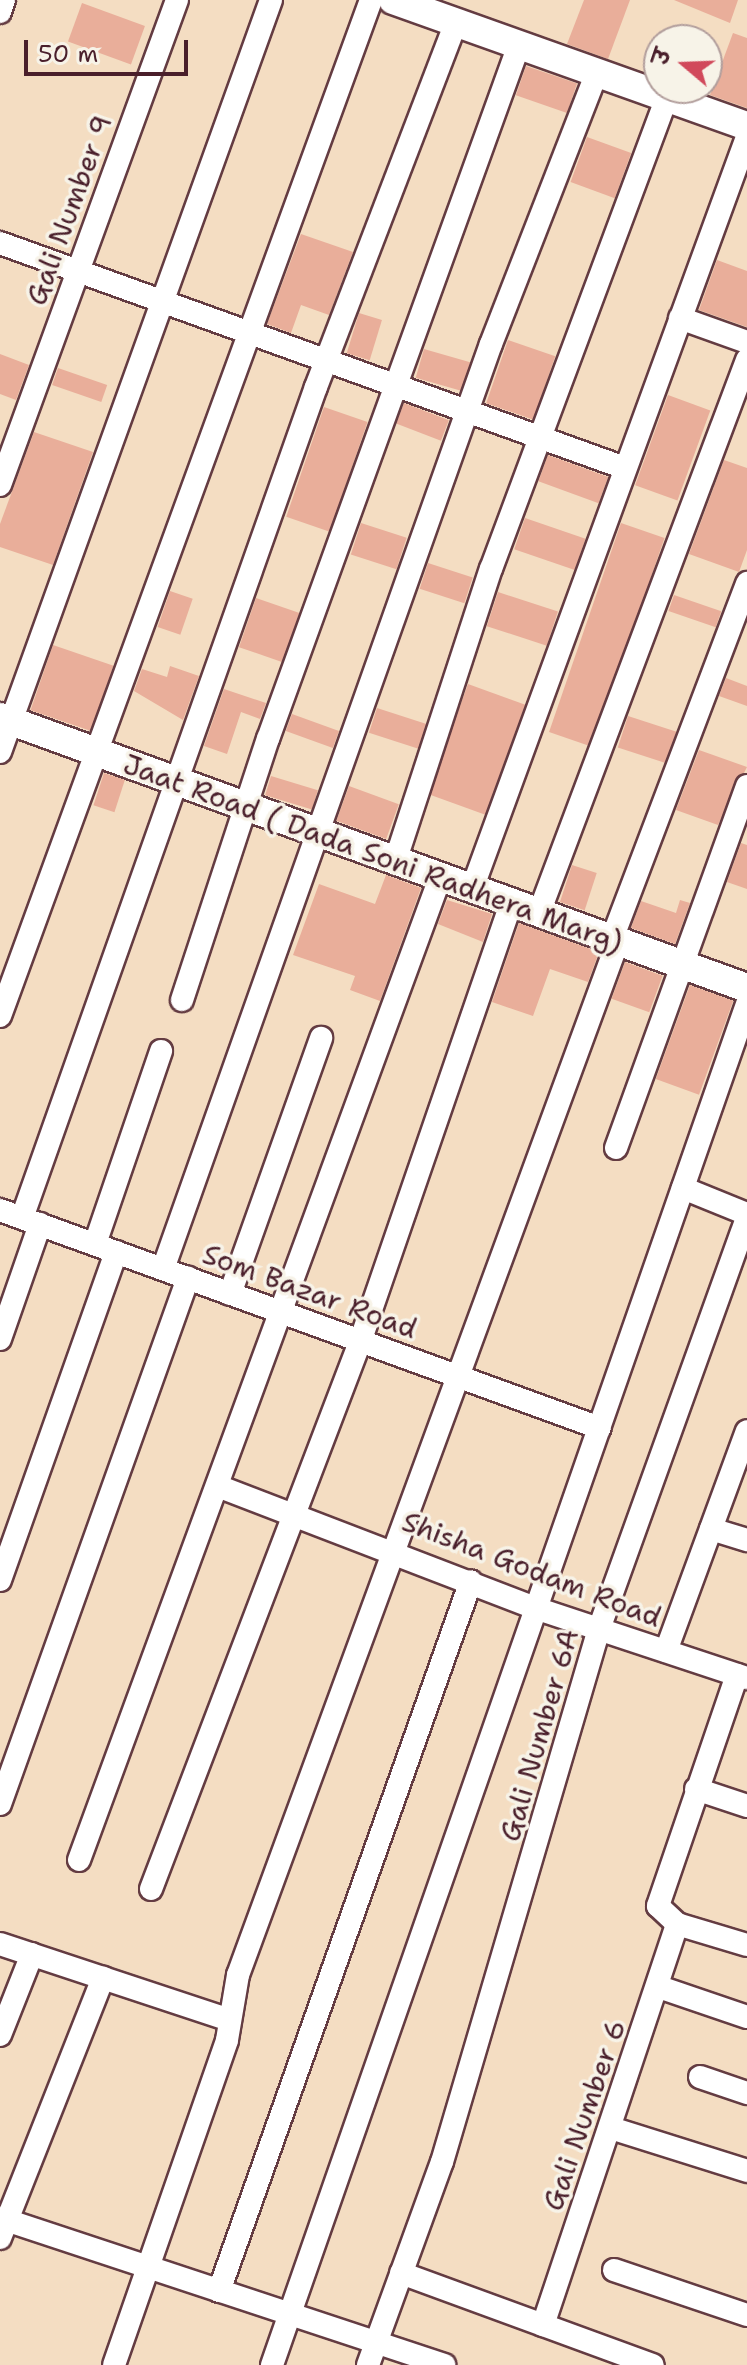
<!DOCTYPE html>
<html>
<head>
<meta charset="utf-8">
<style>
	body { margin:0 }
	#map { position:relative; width:747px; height:2365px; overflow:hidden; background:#f4ddc2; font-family:"Shantell Sans","Playpen Sans Deva",sans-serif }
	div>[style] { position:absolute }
	.building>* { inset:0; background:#e9ae9a; transform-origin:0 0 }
	.roads { filter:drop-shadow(2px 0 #643c42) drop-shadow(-2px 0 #643c42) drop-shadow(0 2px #643c42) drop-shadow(0 -2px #643c42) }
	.minor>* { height:22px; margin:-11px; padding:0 11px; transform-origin:11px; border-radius:11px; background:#fff }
	.tertiary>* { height:28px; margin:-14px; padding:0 14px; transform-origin:14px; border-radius:14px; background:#fff }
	span { translate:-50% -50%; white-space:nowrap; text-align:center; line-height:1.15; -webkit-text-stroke:7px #f7f3e8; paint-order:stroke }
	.street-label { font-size:28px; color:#4a1f2b }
	.north { position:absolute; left:643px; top:24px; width:80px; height:80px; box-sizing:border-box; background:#f7f3e8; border:2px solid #b29e9c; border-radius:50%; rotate:289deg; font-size:22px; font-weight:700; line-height:32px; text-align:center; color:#4a1f2b }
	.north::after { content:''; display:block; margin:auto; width:28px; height:36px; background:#d1495b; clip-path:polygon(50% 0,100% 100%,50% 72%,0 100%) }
	.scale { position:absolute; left:24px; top:40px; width:164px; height:36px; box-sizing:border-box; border:4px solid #4a1f2b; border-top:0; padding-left:10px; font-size:24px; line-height:28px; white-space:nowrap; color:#4a1f2b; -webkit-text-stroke:6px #f7f3e8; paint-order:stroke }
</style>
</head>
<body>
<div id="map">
	<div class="building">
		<div style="clip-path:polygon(584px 0,630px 0,608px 59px,567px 44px)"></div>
		<div style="clip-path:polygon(674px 0,738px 0,730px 23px)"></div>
		<div style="left:82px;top:3px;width:67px;height:41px;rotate:20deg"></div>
		<div style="clip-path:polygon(733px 33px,747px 38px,747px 108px,710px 95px)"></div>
		<div style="left:526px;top:66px;width:54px;height:31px;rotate:19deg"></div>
		<div style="left:587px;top:137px;width:47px;height:48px;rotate:20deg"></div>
		<div style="clip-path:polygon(301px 234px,353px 252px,329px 315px,301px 305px,291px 333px,267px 324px)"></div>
		<div style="clip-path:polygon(717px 260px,747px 271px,747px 327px,699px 310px)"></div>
		<div style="left:359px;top:313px;width:24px;height:42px;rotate:17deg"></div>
		<div style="left:508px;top:340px;width:50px;height:67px;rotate:19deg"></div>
		<div style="left:424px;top:349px;width:48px;height:30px;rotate:16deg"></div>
		<div style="clip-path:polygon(0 354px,29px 365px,16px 400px,0 394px)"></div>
		<div style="left:58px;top:368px;width:52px;height:18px;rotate:19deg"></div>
		<div style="left:668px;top:395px;width:45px;height:96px;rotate:20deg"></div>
		<div style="left:404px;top:403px;width:48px;height:22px;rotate:21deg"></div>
		<div style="left:324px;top:407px;width:46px;height:116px;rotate:19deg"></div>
		<div style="clip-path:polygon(34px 432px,93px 452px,53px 565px,0 547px,0 524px)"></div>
		<div style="left:548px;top:455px;width:64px;height:28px;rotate:20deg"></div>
		<div style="clip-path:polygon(724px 460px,747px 468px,747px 550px,739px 572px,689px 554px)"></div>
		<div style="left:525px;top:518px;width:64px;height:33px;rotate:19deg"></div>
		<div style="left:361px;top:523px;width:48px;height:33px;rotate:18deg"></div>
		<div style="left:621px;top:523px;width:46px;height:221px;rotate:19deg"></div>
		<div style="left:428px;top:563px;width:47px;height:27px;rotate:18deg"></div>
		<div style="left:170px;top:591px;width:24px;height:38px;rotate:19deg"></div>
		<div style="left:498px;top:592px;width:63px;height:36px;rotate:18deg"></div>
		<div style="left:674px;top:595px;width:50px;height:17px;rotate:19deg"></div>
		<div style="left:256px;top:598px;width:46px;height:52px;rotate:19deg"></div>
		<div style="left:53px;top:645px;width:64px;height:69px;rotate:19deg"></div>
		<div style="clip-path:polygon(170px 666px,199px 676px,183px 720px,134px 691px,142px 669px,167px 677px)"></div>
		<div style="clip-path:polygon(726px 678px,747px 686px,747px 706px,719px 696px)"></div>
		<div style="left:468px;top:684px;width:61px;height:117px;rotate:20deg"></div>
		<div style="clip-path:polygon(224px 689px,266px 703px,260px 719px,241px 712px,227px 754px,204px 746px)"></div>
		<div style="left:377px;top:708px;width:52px;height:26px;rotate:18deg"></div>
		<div style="left:292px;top:714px;width:50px;height:18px;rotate:20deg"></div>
		<div style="left:628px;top:716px;width:51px;height:33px;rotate:18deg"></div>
		<div style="clip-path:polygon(699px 750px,747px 767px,718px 825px,676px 810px)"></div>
		<div style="left:104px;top:773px;width:22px;height:34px;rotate:18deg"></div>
		<div style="left:271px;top:776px;width:49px;height:20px;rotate:17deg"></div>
		<div style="left:349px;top:786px;width:53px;height:37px;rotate:20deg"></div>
		<div style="clip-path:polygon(741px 843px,747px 845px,747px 889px,727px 882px)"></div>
		<div style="left:572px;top:865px;width:26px;height:39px;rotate:18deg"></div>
		<div style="clip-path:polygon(386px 875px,421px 888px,380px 1001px,350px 990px,355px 976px,293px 955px,319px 884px,375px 904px)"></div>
		<div style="clip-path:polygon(447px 900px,492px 914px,483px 942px,438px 924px)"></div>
		<div style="clip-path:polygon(680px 900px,690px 903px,675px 944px,631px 928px,641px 901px,676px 913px)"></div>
		<div style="clip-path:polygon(519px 923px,599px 952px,588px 982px,550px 969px,533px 1016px,492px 1002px)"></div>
		<div style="left:625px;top:962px;width:40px;height:39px;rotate:20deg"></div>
		<div style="left:690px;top:985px;width:46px;height:100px;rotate:20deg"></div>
	</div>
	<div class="roads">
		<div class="minor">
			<div style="left:0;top:12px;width:13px;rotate:-72deg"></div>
			<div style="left:0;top:243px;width:664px;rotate:19.8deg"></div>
			<div style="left:680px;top:318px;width:71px;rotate:19.7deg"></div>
			<div style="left:0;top:485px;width:516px;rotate:-69.95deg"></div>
			<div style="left:0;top:752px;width:799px;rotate:-70.18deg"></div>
			<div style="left:395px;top:862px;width:308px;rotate:-71.9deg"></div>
			<div style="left:491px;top:569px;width:504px;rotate:-69.55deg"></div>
			<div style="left:472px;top:889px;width:801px;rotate:-69.91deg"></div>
			<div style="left:539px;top:913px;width:591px;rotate:-69.39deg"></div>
			<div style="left:612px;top:939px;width:381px;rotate:-69.2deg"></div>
			<div style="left:182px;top:1000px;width:275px;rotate:-71.8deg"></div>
			<div style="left:268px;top:739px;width:738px;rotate:-70.12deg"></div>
			<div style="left:0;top:1016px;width:1082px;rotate:-69.94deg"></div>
			<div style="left:616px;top:1148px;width:385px;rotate:-70.1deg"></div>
			<div style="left:683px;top:1188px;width:69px;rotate:22.1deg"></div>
			<div style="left:0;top:1210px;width:638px;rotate:19.97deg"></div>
			<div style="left:22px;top:1218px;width:881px;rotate:-70.52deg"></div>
			<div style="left:316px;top:387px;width:391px;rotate:-69deg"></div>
			<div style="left:95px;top:1244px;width:204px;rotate:-71.1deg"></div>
			<div style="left:163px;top:1269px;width:981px;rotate:-70.48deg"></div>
			<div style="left:491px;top:344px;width:292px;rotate:-68.7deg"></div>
			<div style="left:230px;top:1294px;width:272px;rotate:-70.4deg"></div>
			<div style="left:0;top:1339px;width:122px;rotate:-70.8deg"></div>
			<div style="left:220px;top:1487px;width:337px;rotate:21deg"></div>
			<div style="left:535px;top:1608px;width:223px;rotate:18.3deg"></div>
			<div style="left:711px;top:1529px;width:38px;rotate:17deg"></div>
			<div style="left:0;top:1580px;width:348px;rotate:-70.5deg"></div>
			<div style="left:666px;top:1651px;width:234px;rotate:-69.8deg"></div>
			<div style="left:737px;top:1675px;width:244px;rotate:108.9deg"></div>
			<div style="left:658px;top:1906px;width:26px;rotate:43deg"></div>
			<div style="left:677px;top:1924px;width:73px;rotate:16.7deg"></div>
			<div style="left:696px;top:1789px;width:54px;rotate:18.4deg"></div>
			<div style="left:0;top:1804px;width:559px;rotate:-70.33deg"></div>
			<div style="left:79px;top:1860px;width:1046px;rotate:-69.82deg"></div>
			<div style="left:151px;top:1889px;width:586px;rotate:-69.09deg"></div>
			<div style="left:360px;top:1342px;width:464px;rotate:-71deg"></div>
			<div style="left:0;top:1944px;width:242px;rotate:18.3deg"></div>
			<div style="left:659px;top:1987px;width:93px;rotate:18.8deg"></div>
			<div style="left:0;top:2035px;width:87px;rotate:-68.4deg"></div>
			<div style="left:700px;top:2077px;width:50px;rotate:18.8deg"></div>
			<div style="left:611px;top:2128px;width:143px;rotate:17.5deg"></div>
			<div style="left:0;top:2218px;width:468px;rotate:18.3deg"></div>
			<div style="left:0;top:2238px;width:280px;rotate:-68.4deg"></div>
			<div style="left:614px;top:2270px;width:140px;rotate:18.7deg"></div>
			<div style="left:401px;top:2273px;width:268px;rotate:20.1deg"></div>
			<div style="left:219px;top:2291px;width:753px;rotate:-70.46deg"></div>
			<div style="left:543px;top:2325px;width:423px;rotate:-71.5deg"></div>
			<div style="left:114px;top:2365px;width:344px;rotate:-70.8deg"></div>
			<div style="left:227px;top:2040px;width:66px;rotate:-80.4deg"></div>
			<div style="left:238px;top:1975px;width:1102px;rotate:-69.82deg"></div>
			<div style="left:272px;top:2365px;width:1442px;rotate:-70.76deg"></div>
			<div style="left:368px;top:2365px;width:216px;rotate:-70deg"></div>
			<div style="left:442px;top:2162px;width:556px;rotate:-73.59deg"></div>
			<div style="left:599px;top:1629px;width:438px;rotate:-70.2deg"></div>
		</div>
		<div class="tertiary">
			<div style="left:393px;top:0;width:376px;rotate:19.6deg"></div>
			<div style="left:0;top:717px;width:795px;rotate:19.94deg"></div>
		</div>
	</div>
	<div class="street-label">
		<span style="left:69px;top:210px;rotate:-70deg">Gali Number 9</span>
		<span style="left:373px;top:853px;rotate:20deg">Jaat Road ( Dada Soni Radhera Marg)</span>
		<span style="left:310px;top:1291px;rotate:20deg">Som Bazar Road</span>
		<span style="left:532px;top:1569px;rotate:21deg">Shisha Godam Road</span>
		<span style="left:539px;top:1735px;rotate:-74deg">Gali Number 6A</span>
		<span style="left:584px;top:2115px;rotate:-71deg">Gali Number 6</span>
	</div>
	<div class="north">उ</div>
	<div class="scale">50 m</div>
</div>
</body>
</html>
